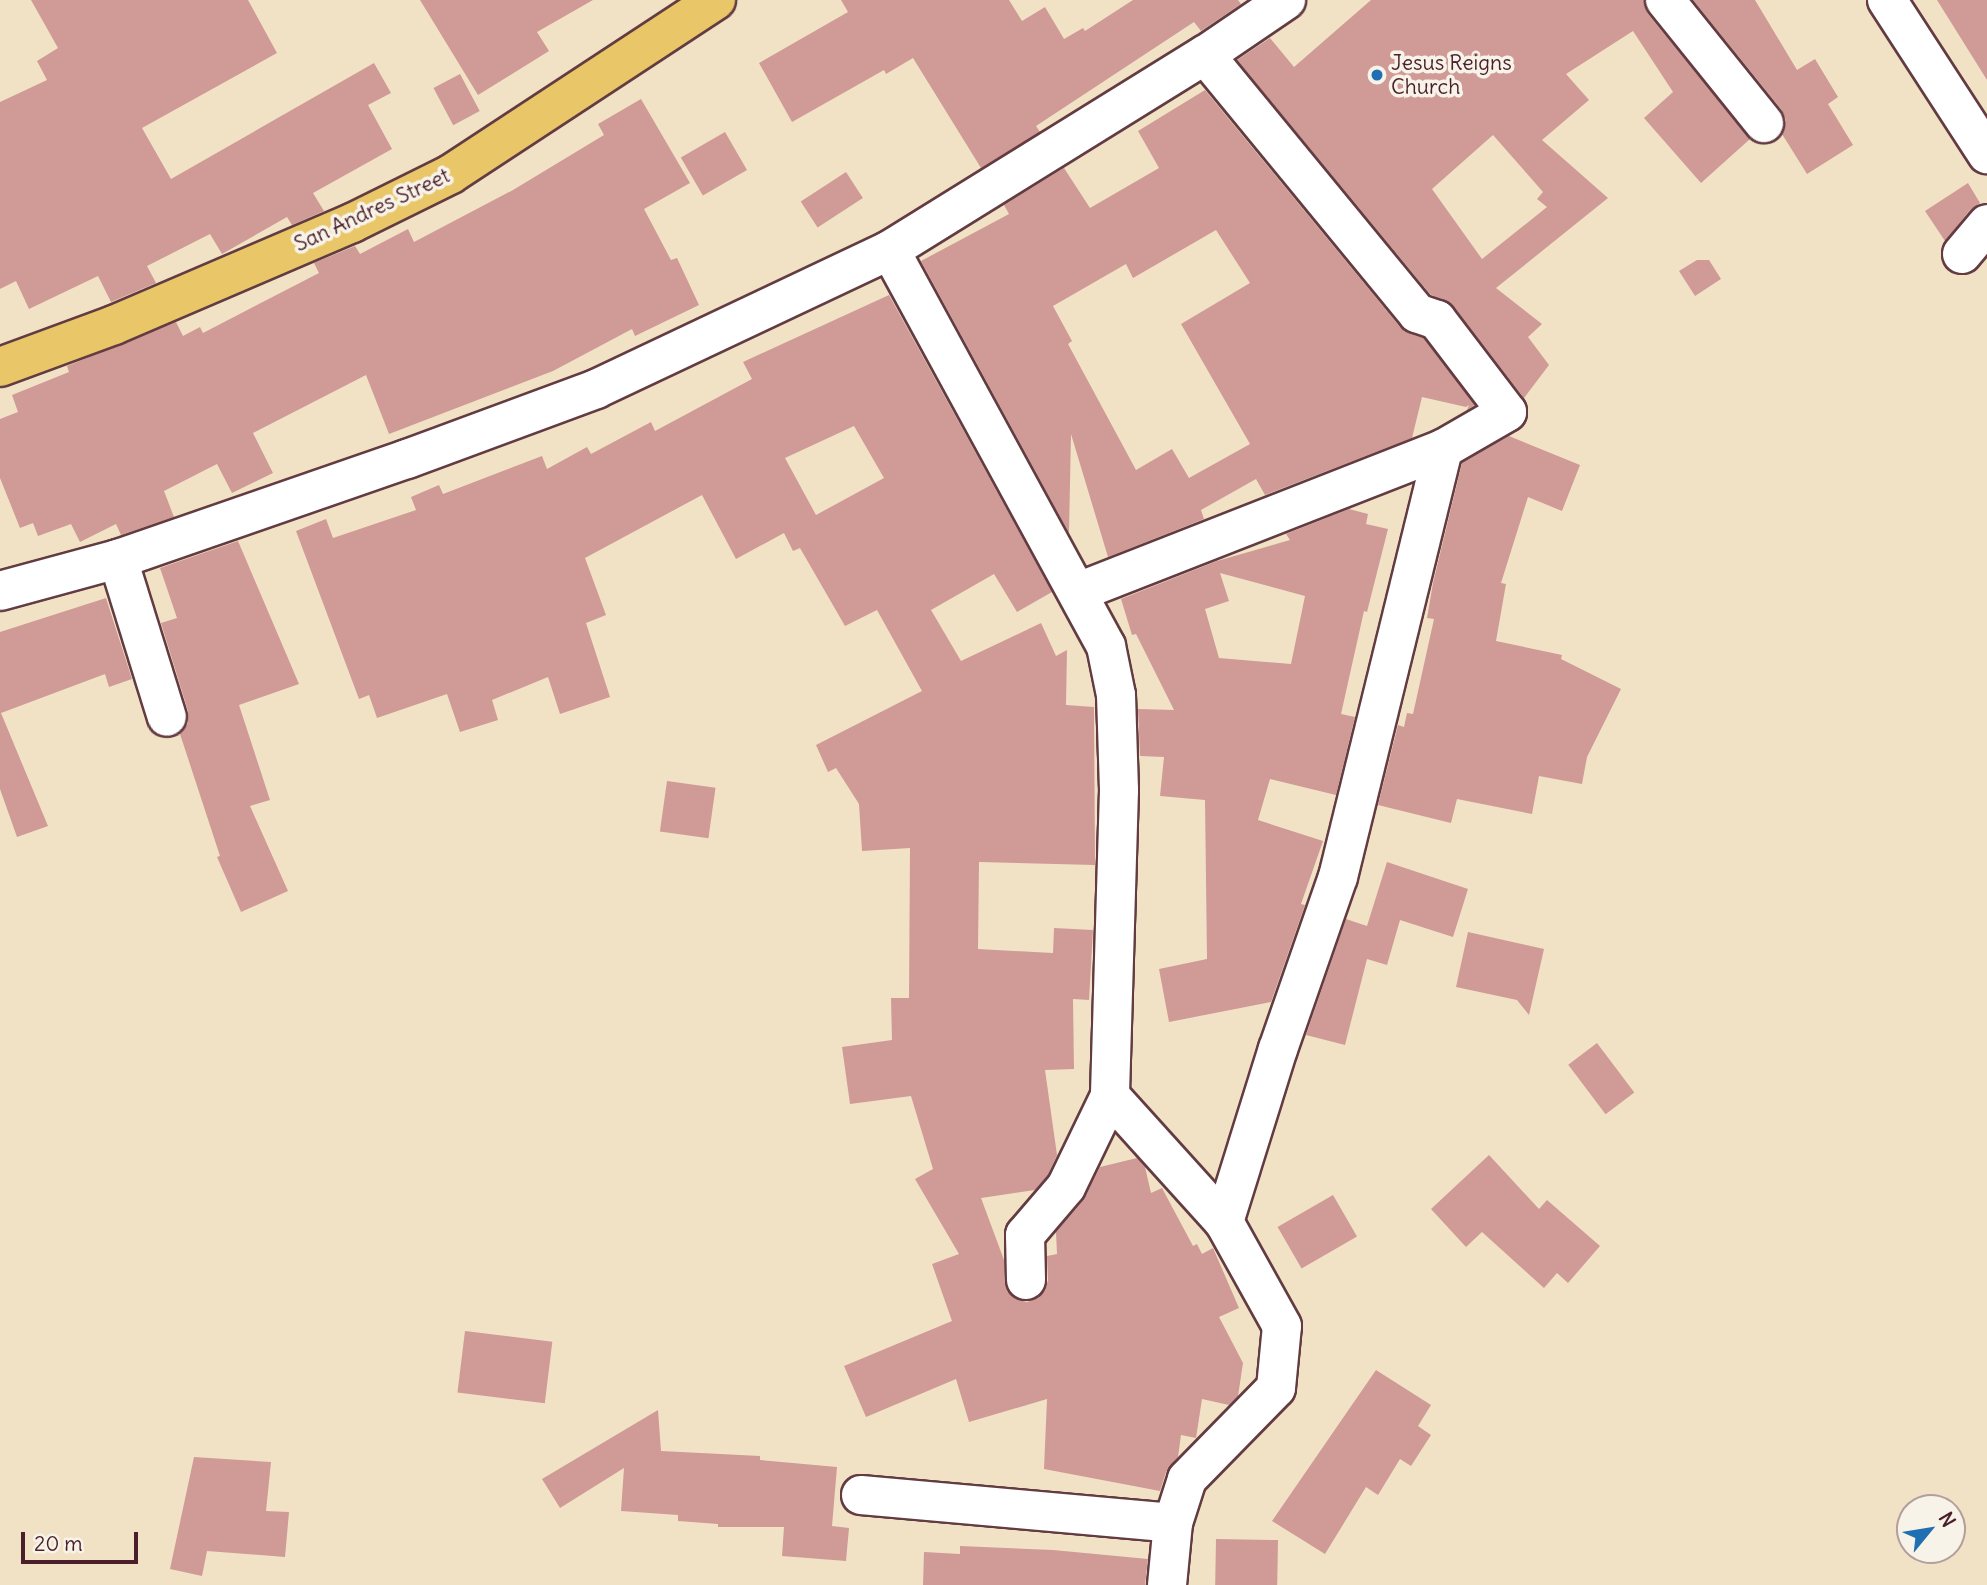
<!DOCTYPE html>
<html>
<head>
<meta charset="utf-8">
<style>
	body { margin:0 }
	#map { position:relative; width:1987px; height:1585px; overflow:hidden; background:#f1e2c6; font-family:Delius,sans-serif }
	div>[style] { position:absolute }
	.building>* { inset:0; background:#d09a97; transform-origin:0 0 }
	.roads { filter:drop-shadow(2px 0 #633c42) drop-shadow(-2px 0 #633c42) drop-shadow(0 2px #633c42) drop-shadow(0 -2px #633c42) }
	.minor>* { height:38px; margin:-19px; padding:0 19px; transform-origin:19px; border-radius:19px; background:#fff }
	.major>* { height:38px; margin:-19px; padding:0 19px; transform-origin:19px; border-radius:19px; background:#e9c769 }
	.dots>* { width:19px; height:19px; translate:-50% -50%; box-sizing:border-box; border:4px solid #f7f3e8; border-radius:50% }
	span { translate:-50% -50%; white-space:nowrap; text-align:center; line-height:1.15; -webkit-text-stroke:7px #f7f3e8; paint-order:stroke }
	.poi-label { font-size:21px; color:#4a1f2b }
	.left { translate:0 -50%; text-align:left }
	.street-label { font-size:21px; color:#4a1f2b }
	.north { position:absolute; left:1896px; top:1494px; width:70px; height:70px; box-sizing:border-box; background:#f7f3e8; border:2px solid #b29e9c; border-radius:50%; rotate:60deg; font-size:19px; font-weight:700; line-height:28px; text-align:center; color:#4a1f2b }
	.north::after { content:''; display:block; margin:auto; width:24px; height:32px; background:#1f6fb2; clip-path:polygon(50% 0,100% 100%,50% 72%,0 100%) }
	.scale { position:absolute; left:21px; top:1532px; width:117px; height:32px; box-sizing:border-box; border:4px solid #4a1f2b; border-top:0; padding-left:9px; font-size:21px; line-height:24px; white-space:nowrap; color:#4a1f2b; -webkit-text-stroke:5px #f7f3e8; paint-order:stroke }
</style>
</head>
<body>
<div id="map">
	<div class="building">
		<div style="clip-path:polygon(31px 0,248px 0,277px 53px,142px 128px,171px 179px,374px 63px,391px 93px,368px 105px,392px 149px,313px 193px,324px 211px,292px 225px,287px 217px,222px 254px,210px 234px,147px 266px,156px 283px,111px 302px,98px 276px,29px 309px,16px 281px,0 289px,0 102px,47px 80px,37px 61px,58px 48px)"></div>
		<div style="clip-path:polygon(420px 0,593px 0,537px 32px,549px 51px,478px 95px)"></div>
		<div style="clip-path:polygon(841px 0,1009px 0,1022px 21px,1045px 7px,1064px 39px,1083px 28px,1085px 31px,1133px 0,1238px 0,1241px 4px,1201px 31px,1194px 22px,1036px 126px,1040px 132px,981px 168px,913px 58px,886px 74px,884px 70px,792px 122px,759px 63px,848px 12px)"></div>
		<div style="clip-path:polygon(evenodd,1371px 0,1644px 0,1648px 14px,1750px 139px,1701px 183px,1644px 118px,1673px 92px,1633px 31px,1566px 74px,1589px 100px,1542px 140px,1608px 198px,1496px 288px,1542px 324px,1528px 337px,1549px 365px,1524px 398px,1454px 307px,1430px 294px,1237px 60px,1270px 38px,1294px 67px,1371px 0,1493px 135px,1543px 192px,1537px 199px,1547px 207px,1482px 259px,1432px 189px,1493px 135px)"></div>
		<div style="clip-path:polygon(1693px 0,1755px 0,1797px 70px,1815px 59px,1838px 97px,1828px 104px,1853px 145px,1807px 174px,1782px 134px,1786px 120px,1781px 109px)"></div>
		<div style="clip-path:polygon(1937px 0,1987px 0,1987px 80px)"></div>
		<div style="left:460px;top:74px;width:42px;height:30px;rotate:62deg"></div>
		<div style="clip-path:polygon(evenodd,1205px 90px,1400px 327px,1424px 338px,1475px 405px,1467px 410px,1469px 405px,1466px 407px,1422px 397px,1412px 438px,1265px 495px,1256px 479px,1201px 510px,1204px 519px,1108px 557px,1071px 434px,1069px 533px,921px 261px,1009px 214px,1004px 205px,1064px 168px,1090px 208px,1159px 168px,1138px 131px,1205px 90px,1216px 230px,1250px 283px,1181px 324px,1250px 444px,1189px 478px,1172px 449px,1136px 470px,1068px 344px,1072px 341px,1053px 306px,1126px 264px,1133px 278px,1216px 230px)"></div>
		<div style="clip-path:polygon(641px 99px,690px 183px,644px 209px,671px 260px,677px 258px,699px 305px,635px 336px,632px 329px,553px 371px,389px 434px,366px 375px,253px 433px,273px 473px,232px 493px,217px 464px,164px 491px,174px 517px,121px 535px,116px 524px,80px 542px,71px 524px,38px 536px,33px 523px,20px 528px,0 478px,0 419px,18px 412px,12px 395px,69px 372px,67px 366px,176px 322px,183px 336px,200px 327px,203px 333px,319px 273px,314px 263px,355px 246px,360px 254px,408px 229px,414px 242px,513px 190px,604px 135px,598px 124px)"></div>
		<div style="left:725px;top:132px;width:44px;height:51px;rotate:60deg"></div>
		<div style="left:846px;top:172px;width:31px;height:54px;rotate:57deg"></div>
		<div style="clip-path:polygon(1968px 183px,1980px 203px,1970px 210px,1945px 241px,1925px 211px)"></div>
		<div style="clip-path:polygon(1697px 260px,1709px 260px,1721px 279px,1695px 296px,1679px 271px)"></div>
		<div style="clip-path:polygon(evenodd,889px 295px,1052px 592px,1017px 612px,994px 574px,931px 610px,961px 661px,1041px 623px,1056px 656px,1067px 650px,1066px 705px,1094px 707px,1095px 865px,979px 862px,978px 949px,1053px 953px,1054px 928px,1093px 930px,1089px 1000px,1073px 999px,1074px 1069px,1045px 1070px,1057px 1155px,1048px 1175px,1035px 1190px,981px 1198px,1004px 1260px,1007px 1291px,1016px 1299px,1027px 1302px,1038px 1298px,1045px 1291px,1048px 1280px,1047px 1256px,1057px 1254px,1056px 1232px,1083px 1201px,1100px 1167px,1137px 1158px,1145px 1167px,1151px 1193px,1162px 1188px,1193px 1246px,1197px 1244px,1202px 1254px,1213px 1248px,1239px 1308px,1219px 1317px,1243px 1363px,1238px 1396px,1229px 1405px,1202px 1399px,1196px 1438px,1181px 1435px,1178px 1457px,1166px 1472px,1160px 1491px,1044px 1469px,1047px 1399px,969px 1422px,956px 1379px,866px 1417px,844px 1366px,952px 1321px,932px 1264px,959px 1254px,915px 1179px,933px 1169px,911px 1096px,850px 1104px,842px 1047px,892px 1040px,891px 998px,909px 998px,910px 848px,862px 851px,859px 804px,836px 768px,828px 772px,816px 745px,922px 691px,877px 610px,845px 626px,800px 548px,793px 551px,784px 533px,736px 559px,702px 495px,585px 558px,606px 615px,586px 623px,610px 697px,560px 714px,548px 677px,492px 700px,498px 720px,460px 732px,447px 694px,377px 718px,369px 695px,359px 699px,296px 531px,326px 519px,333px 538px,416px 510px,411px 497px,439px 485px,443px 494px,542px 456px,547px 469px,587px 447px,591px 454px,651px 422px,655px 431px,752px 379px,743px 362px,889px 295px,854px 426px,884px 478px,816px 515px,785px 458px,854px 426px)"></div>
		<div style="clip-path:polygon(1509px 436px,1580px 465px,1562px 511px,1528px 497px,1501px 583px,1506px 584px,1496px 641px,1562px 655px,1561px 659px,1621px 689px,1587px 757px,1582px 784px,1539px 776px,1532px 814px,1457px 799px,1451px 823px,1378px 805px,1398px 725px,1404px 727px,1407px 713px,1413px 714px,1434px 619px,1427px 618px,1433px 583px,1462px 463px)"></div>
		<div style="clip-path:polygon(evenodd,1349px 509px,1368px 514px,1366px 524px,1388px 529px,1367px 612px,1364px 611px,1341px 714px,1355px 717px,1336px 795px,1270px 779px,1258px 820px,1323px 841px,1301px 904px,1305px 905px,1271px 1002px,1169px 1022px,1159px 969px,1207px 959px,1205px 800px,1160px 796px,1164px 757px,1140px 756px,1138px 709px,1174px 710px,1136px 634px,1132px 635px,1121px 599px,1217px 561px,1290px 540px,1286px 534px,1349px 509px,1220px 573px,1305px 596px,1291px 664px,1219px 658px,1205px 609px,1229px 601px,1220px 573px)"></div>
		<div style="clip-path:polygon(238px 541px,299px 684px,239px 705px,270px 800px,250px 806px,288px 891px,241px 912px,217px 857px,220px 856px,180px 734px,188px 724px,188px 711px,161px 623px,177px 618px,160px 568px)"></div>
		<div style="clip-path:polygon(106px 598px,132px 679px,109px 687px,105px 674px,1px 713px,48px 826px,17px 837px,0 789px,0 632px)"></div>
		<div style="left:667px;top:781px;width:49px;height:51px;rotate:8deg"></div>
		<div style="clip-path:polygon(1387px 862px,1468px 889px,1453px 937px,1400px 920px,1387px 965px,1367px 959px,1345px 1045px,1306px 1035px,1346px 919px,1367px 926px)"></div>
		<div style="clip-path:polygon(1468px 932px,1544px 949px,1529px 1015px,1517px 1000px,1456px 987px)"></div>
		<div style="left:1597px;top:1043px;width:62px;height:36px;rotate:53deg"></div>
		<div style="clip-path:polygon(1489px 1155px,1539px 1209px,1547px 1200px,1600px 1246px,1568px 1283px,1557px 1273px,1544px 1288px,1482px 1232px,1466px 1247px,1431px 1209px)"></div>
		<div style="left:1333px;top:1195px;width:48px;height:64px;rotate:60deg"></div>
		<div style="left:465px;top:1331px;width:88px;height:62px;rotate:7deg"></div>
		<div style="clip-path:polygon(1376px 1370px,1431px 1405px,1418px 1426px,1431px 1435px,1411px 1466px,1400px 1459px,1378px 1495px,1366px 1487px,1325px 1554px,1272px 1521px)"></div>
		<div style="clip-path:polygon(658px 1410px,661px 1451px,760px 1456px,760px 1460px,837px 1467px,832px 1526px,849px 1528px,846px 1561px,782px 1556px,784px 1527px,718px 1527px,718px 1524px,678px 1521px,678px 1515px,621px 1511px,624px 1468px,560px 1508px,542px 1479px)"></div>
		<div style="clip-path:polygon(194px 1457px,271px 1462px,266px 1511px,289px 1512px,285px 1557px,207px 1551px,202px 1576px,170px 1569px)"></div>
		<div style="left:1216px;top:1539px;width:62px;height:46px;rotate:1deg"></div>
		<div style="clip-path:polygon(960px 1546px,1053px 1550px,1148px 1559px,1145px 1585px,923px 1585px,924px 1552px,960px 1554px)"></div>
	</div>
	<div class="roads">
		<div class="minor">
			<div style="left:1665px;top:0;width:158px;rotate:51.2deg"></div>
			<div style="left:1887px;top:0;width:184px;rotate:57deg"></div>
			<div style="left:890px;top:250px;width:451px;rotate:61.4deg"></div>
			<div style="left:1106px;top:646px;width:50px;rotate:78.5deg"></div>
			<div style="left:1116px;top:695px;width:95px;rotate:88.2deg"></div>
			<div style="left:1119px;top:790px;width:306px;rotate:91.7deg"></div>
			<div style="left:1110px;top:1096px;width:101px;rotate:115.8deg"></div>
			<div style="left:1066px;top:1187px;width:63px;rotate:130.5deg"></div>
			<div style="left:1025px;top:1235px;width:45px;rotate:88.7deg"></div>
			<div style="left:1962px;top:254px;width:39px;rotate:-50deg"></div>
			<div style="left:118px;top:559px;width:165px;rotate:72.8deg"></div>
			<div style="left:0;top:591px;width:122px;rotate:-15.2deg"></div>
			<div style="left:118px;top:559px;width:306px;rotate:-19.1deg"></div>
			<div style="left:407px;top:459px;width:202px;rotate:-20.3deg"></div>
			<div style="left:596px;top:389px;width:325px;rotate:-25.3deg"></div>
			<div style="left:890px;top:250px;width:370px;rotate:-31.8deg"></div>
			<div style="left:1205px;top:55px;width:98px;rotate:-34.2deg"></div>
			<div style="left:1078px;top:592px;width:392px;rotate:-21.4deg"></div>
			<div style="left:1443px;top:449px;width:74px;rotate:-30deg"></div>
			<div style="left:1507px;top:412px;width:116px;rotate:-127.3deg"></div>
			<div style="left:1437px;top:320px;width:21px;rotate:-161deg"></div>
			<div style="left:1417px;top:313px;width:334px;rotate:-129.4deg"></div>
			<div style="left:1224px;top:1222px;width:181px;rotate:-72.7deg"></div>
			<div style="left:1278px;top:1049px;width:182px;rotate:-70.8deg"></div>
			<div style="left:1338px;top:877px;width:441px;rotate:-76.2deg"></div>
			<div style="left:861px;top:1495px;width:313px;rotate:5.1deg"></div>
			<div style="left:1173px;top:1523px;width:46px;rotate:-72.3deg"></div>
			<div style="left:1187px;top:1479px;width:127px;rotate:-45.6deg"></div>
			<div style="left:1276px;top:1388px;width:62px;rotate:-84.5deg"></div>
			<div style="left:1282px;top:1326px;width:119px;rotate:-119.1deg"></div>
			<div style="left:1224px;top:1222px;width:170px;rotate:-132.1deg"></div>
			<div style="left:1167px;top:1585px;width:62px;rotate:-84.5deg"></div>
		</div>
		<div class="major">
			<div style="left:0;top:367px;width:121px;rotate:-20.2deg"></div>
			<div style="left:114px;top:325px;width:259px;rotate:-23.2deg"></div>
			<div style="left:352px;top:223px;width:110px;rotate:-26.3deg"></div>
			<div style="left:451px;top:174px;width:317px;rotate:-33.3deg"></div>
		</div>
	</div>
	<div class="dots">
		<div style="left:1377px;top:75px;background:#1f6fb2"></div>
	</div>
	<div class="poi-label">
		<span class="left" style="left:1391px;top:75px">Jesus Reigns<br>Church</span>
	</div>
	<div class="street-label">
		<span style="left:372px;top:210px;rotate:-25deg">San Andres Street</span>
	</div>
	<div class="north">N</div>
	<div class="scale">20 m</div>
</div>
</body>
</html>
